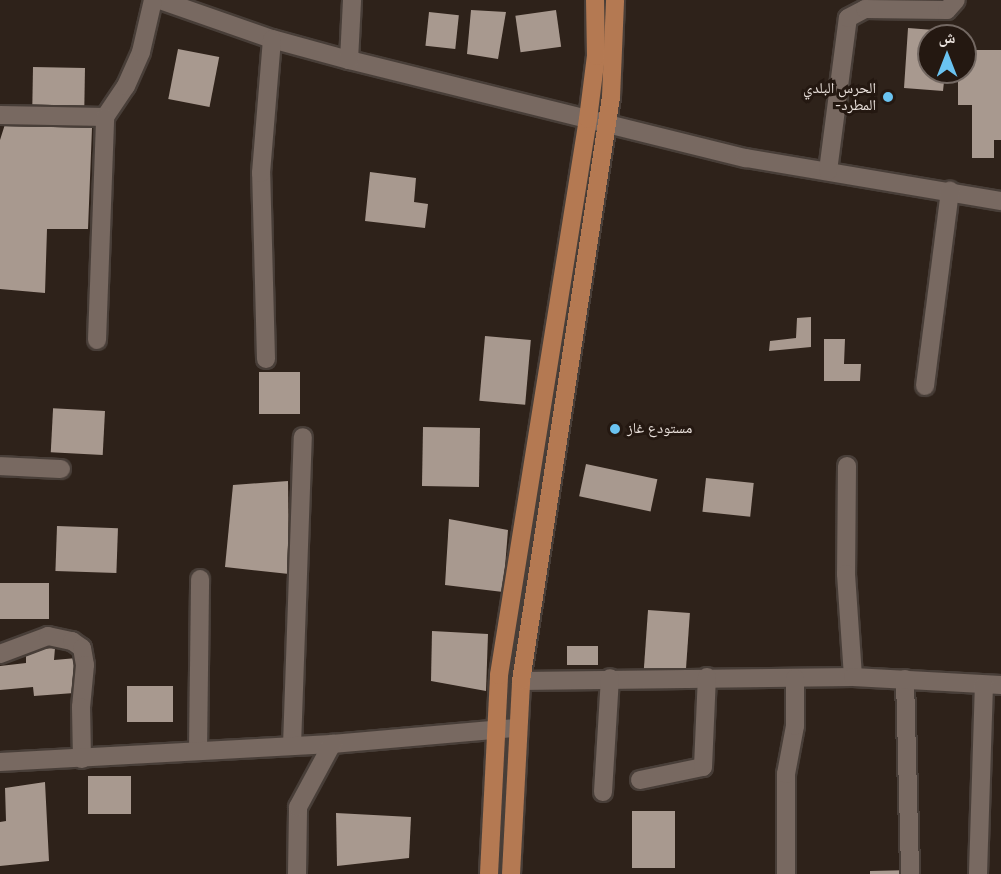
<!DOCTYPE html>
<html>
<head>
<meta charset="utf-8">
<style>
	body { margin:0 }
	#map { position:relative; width:1001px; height:874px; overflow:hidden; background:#2e221a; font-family:Figtree,"Noto Naskh Arabic",sans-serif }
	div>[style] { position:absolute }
	.building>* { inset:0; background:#a8998f; transform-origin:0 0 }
	.roads { filter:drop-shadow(2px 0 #483e38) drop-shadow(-2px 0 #483e38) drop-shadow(0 2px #483e38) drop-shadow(0 -2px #483e38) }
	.minor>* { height:18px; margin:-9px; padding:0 9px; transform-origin:9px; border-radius:9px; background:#786961 }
	.major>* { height:18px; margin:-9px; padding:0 9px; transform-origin:9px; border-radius:9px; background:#b47952 }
	.dots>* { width:16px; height:16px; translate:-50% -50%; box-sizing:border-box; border:3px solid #241811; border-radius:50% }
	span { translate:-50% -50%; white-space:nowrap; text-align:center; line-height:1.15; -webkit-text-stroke:6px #241811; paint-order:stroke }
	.poi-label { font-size:15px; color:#e9e0db }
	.right { translate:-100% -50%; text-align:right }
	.left { translate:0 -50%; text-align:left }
	.north { position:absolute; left:917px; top:24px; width:60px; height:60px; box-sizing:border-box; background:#241811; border:2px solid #736862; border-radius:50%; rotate:0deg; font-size:16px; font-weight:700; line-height:24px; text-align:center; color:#e9e0db }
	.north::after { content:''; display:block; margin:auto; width:21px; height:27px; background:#6ac3f1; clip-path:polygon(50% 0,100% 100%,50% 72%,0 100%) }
</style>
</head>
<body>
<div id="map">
	<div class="building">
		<div style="clip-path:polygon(471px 10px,506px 12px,498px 59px,467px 54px)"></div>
		<div style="left:556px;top:10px;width:37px;height:41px;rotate:82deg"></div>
		<div style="left:429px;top:12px;width:30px;height:34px;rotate:6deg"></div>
		<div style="clip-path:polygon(908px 28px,947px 31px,947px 36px,929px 36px,929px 72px,945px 72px,943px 91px,904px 88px)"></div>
		<div style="left:178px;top:49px;width:42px;height:51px;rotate:11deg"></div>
		<div style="clip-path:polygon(965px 50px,1001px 50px,1001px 140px,994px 140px,994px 158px,972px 158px,972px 105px,958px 105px,958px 72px,965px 72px)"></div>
		<div style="left:33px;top:67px;width:52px;height:43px;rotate:1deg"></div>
		<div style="clip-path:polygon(6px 121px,92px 128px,88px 229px,47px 229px,45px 293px,0 289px,0 140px)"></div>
		<div style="clip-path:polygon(370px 172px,416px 178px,414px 202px,428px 204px,425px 228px,365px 221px)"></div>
		<div style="clip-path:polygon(811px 317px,811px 347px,769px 351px,770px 341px,796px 338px,797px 318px)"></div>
		<div style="left:485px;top:336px;width:46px;height:65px;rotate:5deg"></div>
		<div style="clip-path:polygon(824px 339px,845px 339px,844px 364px,861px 364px,860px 381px,824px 381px)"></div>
		<div style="left:300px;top:372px;width:42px;height:41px;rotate:90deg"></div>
		<div style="left:105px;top:411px;width:44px;height:52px;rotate:93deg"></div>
		<div style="left:480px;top:428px;width:59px;height:57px;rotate:91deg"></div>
		<div style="left:586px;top:464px;width:73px;height:33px;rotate:12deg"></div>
		<div style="left:706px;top:478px;width:48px;height:34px;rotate:6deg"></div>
		<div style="clip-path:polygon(288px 481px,289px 574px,225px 567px,233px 485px)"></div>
		<div style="clip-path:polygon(449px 519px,508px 530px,503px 592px,445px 585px)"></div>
		<div style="left:57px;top:526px;width:61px;height:45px;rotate:2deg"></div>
		<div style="left:0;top:583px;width:49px;height:36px"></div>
		<div style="left:648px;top:610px;width:42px;height:62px;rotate:4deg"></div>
		<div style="clip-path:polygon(432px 631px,488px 634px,486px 691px,431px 681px)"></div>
		<div style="left:567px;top:646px;width:31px;height:19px"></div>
		<div style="clip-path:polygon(55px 648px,54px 660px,77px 658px,74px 693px,34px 696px,33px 687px,0 690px,0 666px,26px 663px,26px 650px)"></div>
		<div style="left:173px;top:686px;width:36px;height:46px;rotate:90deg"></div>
		<div style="left:131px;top:776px;width:38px;height:43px;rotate:90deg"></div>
		<div style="clip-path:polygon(45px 782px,49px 861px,0 866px,0 822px,6px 821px,5px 788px)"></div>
		<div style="left:632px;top:811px;width:43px;height:57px"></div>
		<div style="clip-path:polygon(336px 813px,411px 817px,409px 858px,337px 866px)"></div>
		<div style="clip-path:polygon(913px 870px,913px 874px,870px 874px,870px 871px)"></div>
	</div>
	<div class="roads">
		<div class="minor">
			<div style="left:160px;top:0;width:119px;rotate:19.2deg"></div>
			<div style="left:272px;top:39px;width:80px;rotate:15.3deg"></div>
			<div style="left:349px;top:60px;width:409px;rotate:13.9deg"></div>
			<div style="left:746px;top:158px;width:259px;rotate:9.6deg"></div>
			<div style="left:349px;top:60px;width:60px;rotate:-87.1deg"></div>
			<div style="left:0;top:115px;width:105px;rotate:1.1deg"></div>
			<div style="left:105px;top:117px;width:37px;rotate:-56deg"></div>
			<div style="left:126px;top:86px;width:37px;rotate:-66deg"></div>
			<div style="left:141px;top:52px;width:53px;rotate:-77deg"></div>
			<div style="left:828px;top:171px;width:154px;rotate:-82.6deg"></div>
			<div style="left:848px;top:18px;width:19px;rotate:-28deg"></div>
			<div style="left:865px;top:9px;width:82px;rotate:0.7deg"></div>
			<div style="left:947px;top:10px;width:13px;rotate:-48deg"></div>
			<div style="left:97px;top:340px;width:223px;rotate:-87.9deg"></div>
			<div style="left:266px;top:359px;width:186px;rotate:-91.5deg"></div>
			<div style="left:261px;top:173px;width:134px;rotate:-85.3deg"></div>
			<div style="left:925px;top:386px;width:197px;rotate:-82.7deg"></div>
			<div style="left:0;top:466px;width:61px;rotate:2.8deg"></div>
			<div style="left:847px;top:466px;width:108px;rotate:90.5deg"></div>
			<div style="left:846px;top:574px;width:103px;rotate:86.1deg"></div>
			<div style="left:0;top:654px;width:51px;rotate:-20.6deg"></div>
			<div style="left:48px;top:636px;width:25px;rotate:12deg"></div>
			<div style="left:72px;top:641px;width:12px;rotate:35deg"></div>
			<div style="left:82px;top:648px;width:17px;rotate:80deg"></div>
			<div style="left:85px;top:665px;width:42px;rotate:95.4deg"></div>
			<div style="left:81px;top:707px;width:52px;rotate:88.9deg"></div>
			<div style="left:905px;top:679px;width:195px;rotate:88.5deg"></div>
			<div style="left:521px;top:681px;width:332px;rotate:-0.7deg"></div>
			<div style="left:853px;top:677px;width:148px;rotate:3.1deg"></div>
			<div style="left:292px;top:746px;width:309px;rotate:-88deg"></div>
			<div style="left:198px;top:751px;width:172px;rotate:-89.3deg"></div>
			<div style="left:0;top:762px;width:332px;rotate:-3.1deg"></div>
			<div style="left:332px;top:744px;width:185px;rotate:-5deg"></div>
			<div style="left:640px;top:780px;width:64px;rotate:-11.7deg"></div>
			<div style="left:703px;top:767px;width:90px;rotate:-87.5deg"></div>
			<div style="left:603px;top:792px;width:114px;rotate:-86.5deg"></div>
			<div style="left:297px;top:874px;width:67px;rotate:-89.1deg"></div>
			<div style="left:298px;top:807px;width:72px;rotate:-61.6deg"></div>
			<div style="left:786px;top:874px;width:100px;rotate:-90deg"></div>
			<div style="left:786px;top:774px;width:49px;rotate:-79.4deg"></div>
			<div style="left:795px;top:726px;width:48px;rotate:-90deg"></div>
			<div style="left:978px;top:874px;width:189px;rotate:-88.2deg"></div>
		</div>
		<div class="major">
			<div style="left:489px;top:874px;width:199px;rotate:-87.1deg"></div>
			<div style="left:499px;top:675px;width:563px;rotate:-80.91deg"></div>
			<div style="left:588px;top:119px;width:64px;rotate:-82.8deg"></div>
			<div style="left:596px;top:56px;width:56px;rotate:-91deg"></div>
			<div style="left:511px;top:874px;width:193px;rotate:-87deg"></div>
			<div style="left:521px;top:681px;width:591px;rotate:-81.24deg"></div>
			<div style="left:611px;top:97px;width:97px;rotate:-87.6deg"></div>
		</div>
	</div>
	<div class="dots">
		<div style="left:888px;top:97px;background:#6ac3f1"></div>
		<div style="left:615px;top:429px;background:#6ac3f1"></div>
	</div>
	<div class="poi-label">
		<span class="right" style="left:876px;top:97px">الحرس البلدي<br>-المطرد</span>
		<span class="left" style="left:627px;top:429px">مستودع غاز</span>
	</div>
	<div class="north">ش</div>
</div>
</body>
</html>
